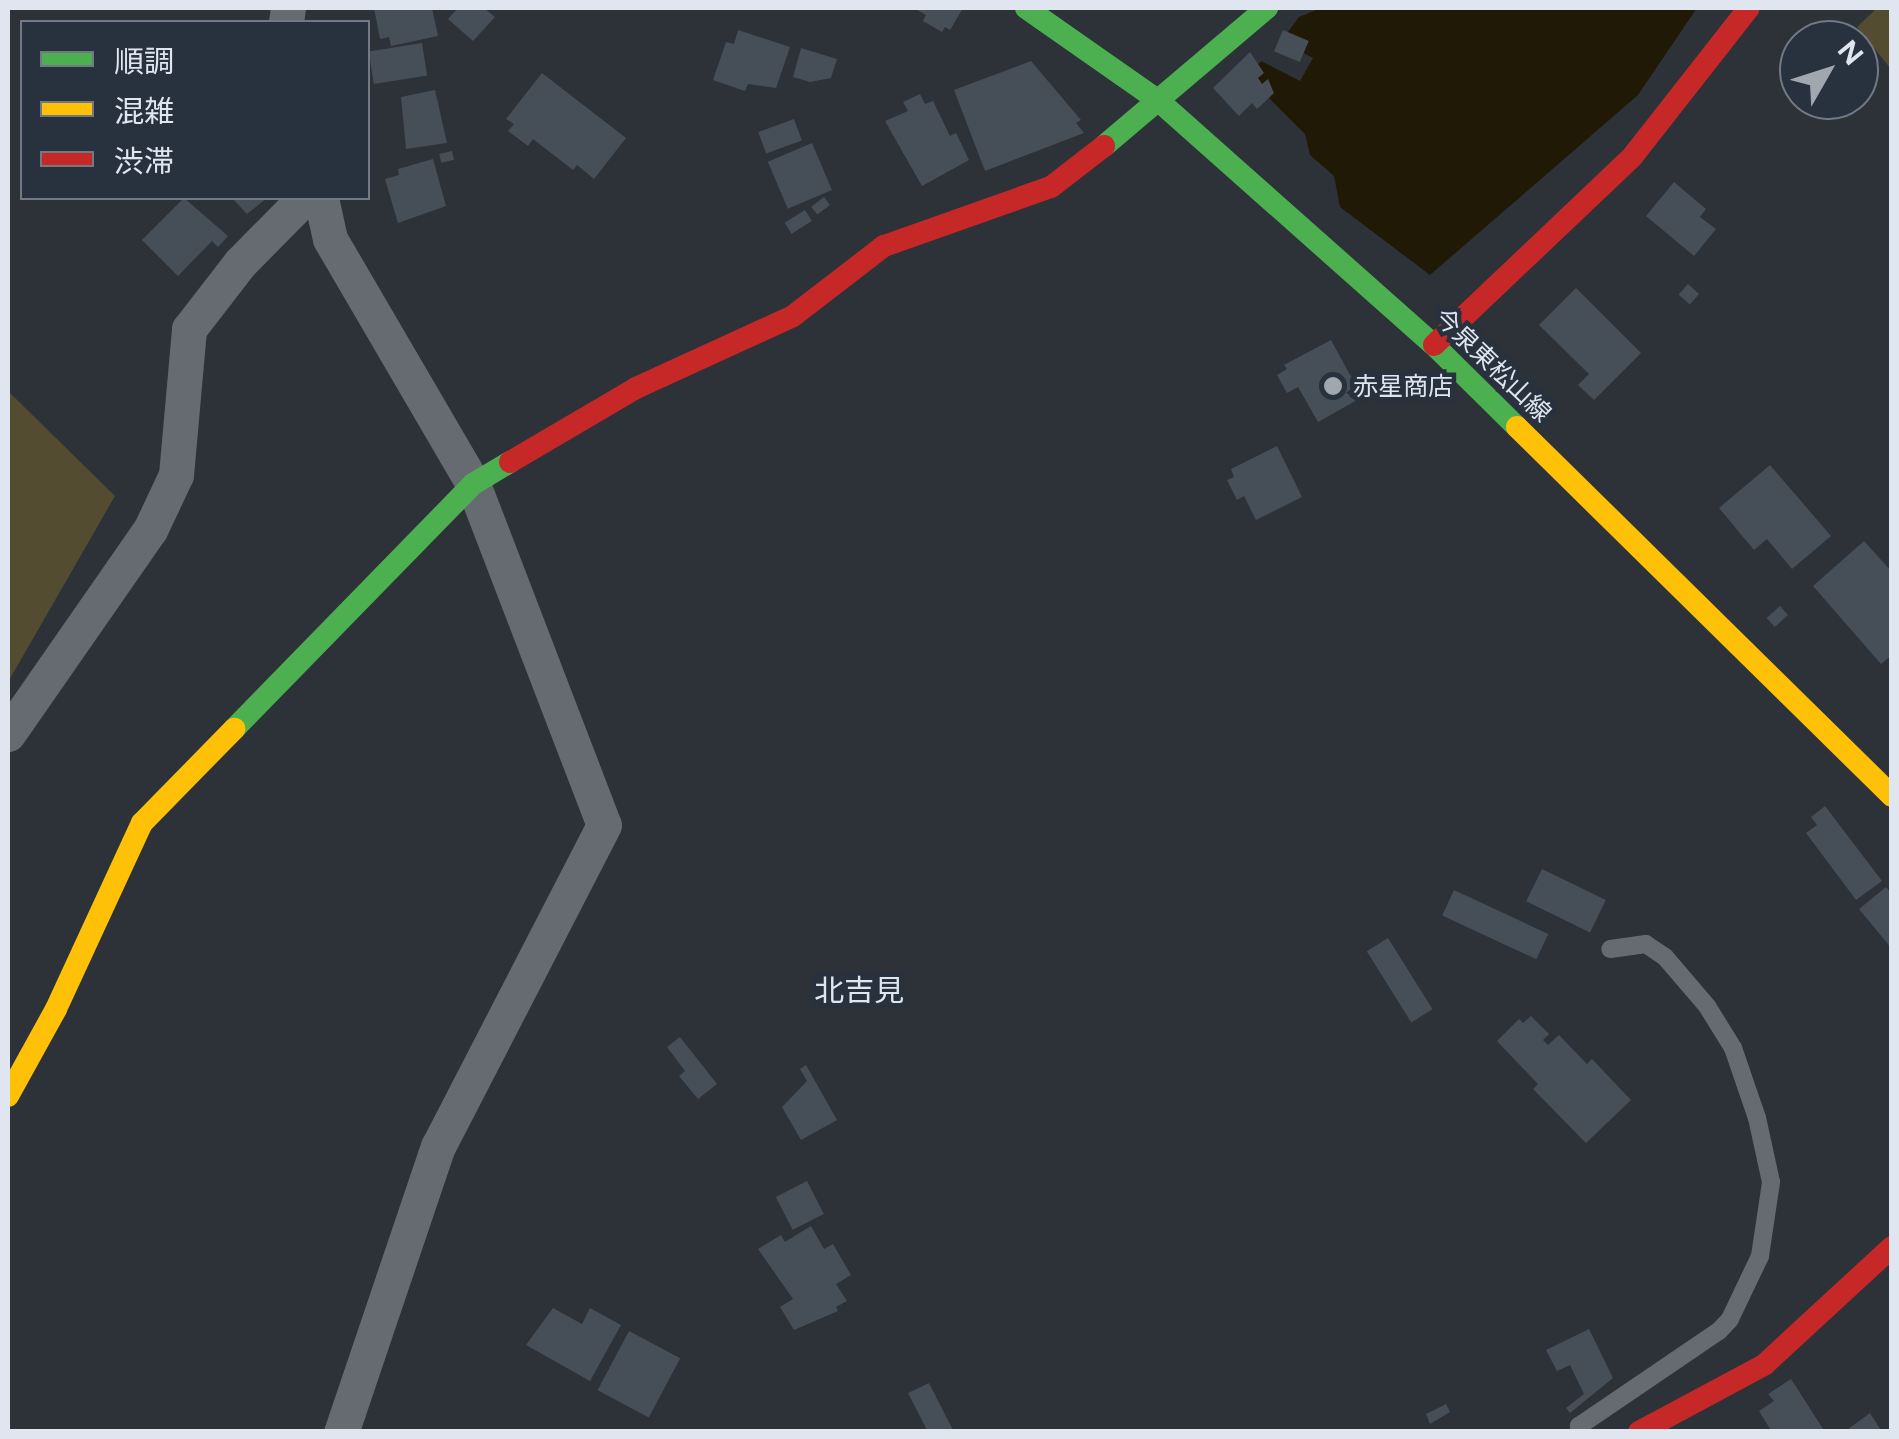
<!DOCTYPE html>
<html>
<head>
<meta charset="utf-8">
<style>
	body { margin:0 }
	#map { position:relative; width:1899px; height:1439px; overflow:hidden; background:#2d3239; font-family:Figtree,"Noto Sans JP",sans-serif }
	div>[style] { position:absolute }
	.green>* { inset:0; background:#544c31 }
	.water>* { inset:0; background:#201906 }
	.building>* { inset:0; background:#464e58; transform-origin:0 0 }
	.lane>* { height:18px; margin:-9px; padding:0 9px; transform-origin:9px; border-radius:9px; background:#666b71 }
	.street>* { height:35px; margin:-17.5px; padding:0 17.5px; transform-origin:17.5px; border-radius:17.5px; background:#666b71 }
	.fast>* { height:22px; margin:-11px; padding:0 11px; transform-origin:11px; border-radius:11px; background:#4caf50 }
	.slow>* { height:22px; margin:-11px; padding:0 11px; transform-origin:11px; border-radius:11px; background:#ffc107 }
	.jam>* { height:22px; margin:-11px; padding:0 11px; transform-origin:11px; border-radius:11px; background:#c62828 }
	.dots>* { width:28px; height:28px; translate:-50% -50%; box-sizing:border-box; border:5px solid #28313e; border-radius:50% }
	span { translate:-50% -50%; white-space:nowrap; text-align:center; line-height:1.15; -webkit-text-stroke:9px #28313e; paint-order:stroke }
	.street-label { font-size:25px; color:#e0e6ef }
	.poi-label { font-size:25px; color:#e0e6ef }
	.left { translate:0 -50%; text-align:left }
	.quarter-label { font-size:30px; color:#e0e6ef }
	.frame { position:absolute; inset:0; border:10px solid #e0e6ef; pointer-events:none }
	.legend { position:absolute; left:20px; top:20px; width:350px; height:180px; box-sizing:border-box; background:#28313e; border:2px solid #727985; margin:0; padding:12px 18px; list-style:none; font-size:30px; color:#e0e6ef }
	.legend li { display:flex; align-items:center; gap:20px; height:50px }
	.legend b { width:50px; border:2px solid #727985 }
	.north { position:absolute; left:1779px; top:20px; width:100px; height:100px; box-sizing:border-box; background:#28313e; border:2px solid #727985; border-radius:50%; rotate:51deg; font-size:28px; font-weight:700; line-height:40px; text-align:center; color:#e0e6ef }
	.north::after { content:''; display:block; margin:auto; width:35px; height:45px; background:#a1a7af; clip-path:polygon(50% 0,100% 100%,50% 72%,0 100%) }
</style>
</head>
<body>
<div id="map">
	<div class="green">
		<div style="clip-path:polygon(1877px 8px,1891px 8px,1891px 69px,1857px 27px)"></div>
		<div style="clip-path:polygon(8px 391px,115px 496px,8px 682px)"></div>
	</div>
	<div class="water">
		<div style="clip-path:polygon(1321px 8px,1697px 8px,1638px 95px,1430px 275px,1340px 207px,1334px 176px,1310px 155px,1305px 134px,1248px 77px,1261px 61px,1300px 81px,1313px 58px,1281px 41px,1299px 17px)"></div>
	</div>
	<div class="building">
		<div style="clip-path:polygon(374px 8px,432px 8px,438px 36px,391px 46px,389px 37px,380px 39px)"></div>
		<div style="clip-path:polygon(458px 8px,484px 8px,495px 17px,473px 41px,448px 19px)"></div>
		<div style="clip-path:polygon(914px 8px,963px 8px,950px 30px,945px 27px,942px 32px,923px 21px,926px 15px)"></div>
		<div style="clip-path:polygon(738px 30px,790px 47px,776px 88px,748px 84px,745px 91px,713px 80px,726px 42px,734px 44px)"></div>
		<div style="left:1283px;top:30px;width:28px;height:23px;rotate:23deg"></div>
		<div style="left:422px;top:43px;width:33px;height:54px;rotate:81deg"></div>
		<div style="clip-path:polygon(801px 48px,837px 59px,831px 78px,810px 82px,793px 77px)"></div>
		<div style="clip-path:polygon(1250px 52px,1264px 73px,1258px 78px,1262px 84px,1268px 79px,1274px 93px,1257px 109px,1252px 103px,1239px 116px,1213px 88px)"></div>
		<div style="clip-path:polygon(1031px 61px,1081px 120px,1076px 123px,1084px 133px,985px 171px,954px 90px)"></div>
		<div style="clip-path:polygon(542px 73px,626px 138px,594px 179px,577px 165px,573px 170px,533px 139px,528px 146px,508px 131px,514px 124px,506px 119px)"></div>
		<div style="clip-path:polygon(435px 90px,447px 143px,406px 149px,401px 97px)"></div>
		<div style="clip-path:polygon(920px 94px,925px 104px,933px 101px,950px 136px,956px 133px,969px 160px,922px 186px,885px 121px,908px 111px,903px 102px)"></div>
		<div style="left:794px;top:119px;width:23px;height:38px;rotate:70deg"></div>
		<div style="left:812px;top:143px;width:51px;height:48px;rotate:67deg"></div>
		<div style="left:452px;top:151px;width:9px;height:13px;rotate:77deg"></div>
		<div style="clip-path:polygon(433px 159px,446px 206px,398px 223px,385px 179px,399px 175px,398px 169px)"></div>
		<div style="clip-path:polygon(1674px 182px,1706px 209px,1700px 217px,1716px 229px,1694px 256px,1646px 216px)"></div>
		<div style="left:824px;top:197px;width:10px;height:16px;rotate:53deg"></div>
		<div style="clip-path:polygon(184px 198px,228px 236px,218px 247px,212px 241px,178px 276px,142px 240px)"></div>
		<div style="clip-path:polygon(232px 198px,267px 198px,247px 214px)"></div>
		<div style="left:805px;top:210px;width:13px;height:24px;rotate:58deg"></div>
		<div style="left:1688px;top:284px;width:15px;height:14px;rotate:42deg"></div>
		<div style="clip-path:polygon(1576px 288px,1641px 353px,1594px 400px,1578px 385px,1589px 374px,1539px 325px)"></div>
		<div style="clip-path:polygon(1331px 340px,1355px 384px,1351px 386px,1359px 399px,1318px 422px,1298px 387px,1287px 393px,1277px 375px,1287px 369px,1284px 365px)"></div>
		<div style="clip-path:polygon(1277px 446px,1302px 497px,1256px 520px,1244px 496px,1237px 500px,1227px 480px,1234px 477px,1231px 469px)"></div>
		<div style="clip-path:polygon(1770px 465px,1831px 536px,1792px 569px,1767px 539px,1754px 550px,1719px 508px)"></div>
		<div style="clip-path:polygon(1864px 541px,1892px 572px,1892px 655px,1881px 664px,1813px 586px)"></div>
		<div style="left:1780px;top:606px;width:12px;height:18px;rotate:48deg"></div>
		<div style="clip-path:polygon(1825px 806px,1882px 881px,1856px 900px,1806px 833px,1817px 825px,1811px 817px)"></div>
		<div style="left:1542px;top:869px;width:71px;height:36px;rotate:26deg"></div>
		<div style="clip-path:polygon(1886px 887px,1892px 894px,1892px 949px,1859px 909px)"></div>
		<div style="left:1454px;top:890px;width:104px;height:28px;rotate:25deg"></div>
		<div style="left:1388px;top:938px;width:84px;height:25px;rotate:58deg"></div>
		<div style="clip-path:polygon(1531px 1016px,1549px 1034px,1543px 1040px,1548px 1045px,1559px 1035px,1587px 1064px,1592px 1059px,1631px 1100px,1586px 1143px,1533px 1089px,1538px 1084px,1497px 1041px,1519px 1019px,1523px 1023px)"></div>
		<div style="clip-path:polygon(680px 1037px,717px 1084px,698px 1099px,679px 1076px,685px 1071px,667px 1047px)"></div>
		<div style="clip-path:polygon(806px 1065px,837px 1120px,801px 1140px,782px 1107px,807px 1081px,800px 1069px)"></div>
		<div style="left:807px;top:1181px;width:37px;height:35px;rotate:63deg"></div>
		<div style="clip-path:polygon(811px 1226px,824px 1249px,833px 1244px,851px 1275px,836px 1284px,847px 1301px,836px 1307px,838px 1311px,794px 1330px,780px 1307px,793px 1299px,758px 1249px,781px 1235px,785px 1242px)"></div>
		<div style="clip-path:polygon(553px 1308px,582px 1324px,590px 1308px,621px 1325px,590px 1381px,526px 1345px)"></div>
		<div style="clip-path:polygon(1589px 1329px,1613px 1378px,1570px 1413px,1566px 1408px,1584px 1394px,1570px 1365px,1557px 1371px,1546px 1350px)"></div>
		<div style="left:629px;top:1331px;width:58px;height:67px;rotate:28deg"></div>
		<div style="clip-path:polygon(1791px 1379px,1825px 1432px,1772px 1432px,1759px 1411px,1774px 1401px,1768px 1394px)"></div>
		<div style="clip-path:polygon(929px 1383px,954px 1432px,928px 1432px,908px 1393px)"></div>
		<div style="clip-path:polygon(1446px 1404px,1450px 1412px,1430px 1424px,1426px 1414px)"></div>
		<div style="clip-path:polygon(1870px 1413px,1882px 1432px,1844px 1432px)"></div>
	</div>
	<div class="lane">
		<div style="left:1582px;top:1432px;width:7px;rotate:-117deg"></div>
		<div style="left:1579px;top:1426px;width:169px;rotate:-34.2deg"></div>
		<div style="left:1719px;top:1331px;width:16px;rotate:-47deg"></div>
		<div style="left:1730px;top:1319px;width:70px;rotate:-64.5deg"></div>
		<div style="left:1760px;top:1256px;width:75px;rotate:-81.5deg"></div>
		<div style="left:1771px;top:1182px;width:66px;rotate:-102.3deg"></div>
		<div style="left:1757px;top:1118px;width:74px;rotate:-108.9deg"></div>
		<div style="left:1733px;top:1048px;width:49px;rotate:-121.8deg"></div>
		<div style="left:1707px;top:1006px;width:65px;rotate:-130.6deg"></div>
		<div style="left:1665px;top:957px;width:23px;rotate:-146deg"></div>
		<div style="left:1646px;top:944px;width:36px;rotate:172deg"></div>
	</div>
	<div class="street">
		<div style="left:286px;top:22px;width:14px;rotate:-82deg"></div>
		<div style="left:321px;top:198px;width:42px;rotate:77.6deg"></div>
		<div style="left:330px;top:239px;width:284px;rotate:59.7deg"></div>
		<div style="left:473px;top:484px;width:365px;rotate:69deg"></div>
		<div style="left:604px;top:825px;width:361px;rotate:117.3deg"></div>
		<div style="left:438px;top:1146px;width:302px;rotate:108.7deg"></div>
		<div style="left:8px;top:734px;width:249px;rotate:-55.2deg"></div>
		<div style="left:150px;top:530px;width:61px;rotate:-64.7deg"></div>
		<div style="left:176px;top:475px;width:147px;rotate:-84.9deg"></div>
		<div style="left:189px;top:329px;width:83px;rotate:-52.3deg"></div>
		<div style="left:240px;top:263px;width:91px;rotate:-45.4deg"></div>
	</div>
	<div class="fast">
		<div style="left:1026px;top:8px;width:164px;rotate:35deg"></div>
		<div style="left:1160px;top:102px;width:366px;rotate:41.6deg"></div>
		<div style="left:1434px;top:345px;width:117px;rotate:44.7deg"></div>
		<div style="left:1104px;top:146px;width:214px;rotate:-40.3deg"></div>
		<div style="left:234px;top:729px;width:342px;rotate:-45.7deg"></div>
		<div style="left:473px;top:484px;width:43px;rotate:-30.7deg"></div>
	</div>
	<div class="slow">
		<div style="left:1517px;top:427px;width:526px;rotate:44.54deg"></div>
		<div style="left:8px;top:1096px;width:99px;rotate:-61.1deg"></div>
		<div style="left:56px;top:1009px;width:205px;rotate:-65.2deg"></div>
		<div style="left:142px;top:823px;width:132px;rotate:-45.6deg"></div>
	</div>
	<div class="jam">
		<div style="left:1434px;top:345px;width:273px;rotate:-43.5deg"></div>
		<div style="left:1632px;top:157px;width:189px;rotate:-51.9deg"></div>
		<div style="left:510px;top:462px;width:146px;rotate:-30.4deg"></div>
		<div style="left:636px;top:388px;width:173px;rotate:-24.6deg"></div>
		<div style="left:793px;top:316px;width:115px;rotate:-37.6deg"></div>
		<div style="left:884px;top:246px;width:177px;rotate:-19.5deg"></div>
		<div style="left:1051px;top:187px;width:67px;rotate:-37.7deg"></div>
		<div style="left:1639px;top:1432px;width:142px;rotate:-28.2deg"></div>
		<div style="left:1764px;top:1365px;width:174px;rotate:-42.7deg"></div>
	</div>
	<div class="dots">
		<div style="left:1333px;top:386px;background:#a1a7af"></div>
	</div>
	<div class="street-label">
		<span style="left:1493px;top:365px;rotate:44deg">今泉東松山線</span>
	</div>
	<div class="poi-label">
		<span class="left" style="left:1353px;top:386px">赤星商店</span>
	</div>
	<div class="quarter-label">
		<span style="left:859px;top:991px">北吉見</span>
	</div>
	<div class="frame"></div>
	<ul class="legend">
	<li><b style="height:12px;background:#4caf50"></b>順調</li>
	<li><b style="height:12px;background:#ffc107"></b>混雑</li>
	<li><b style="height:12px;background:#c62828"></b>渋滞</li>
	</ul>
	<div class="north">N</div>
</div>
</body>
</html>
